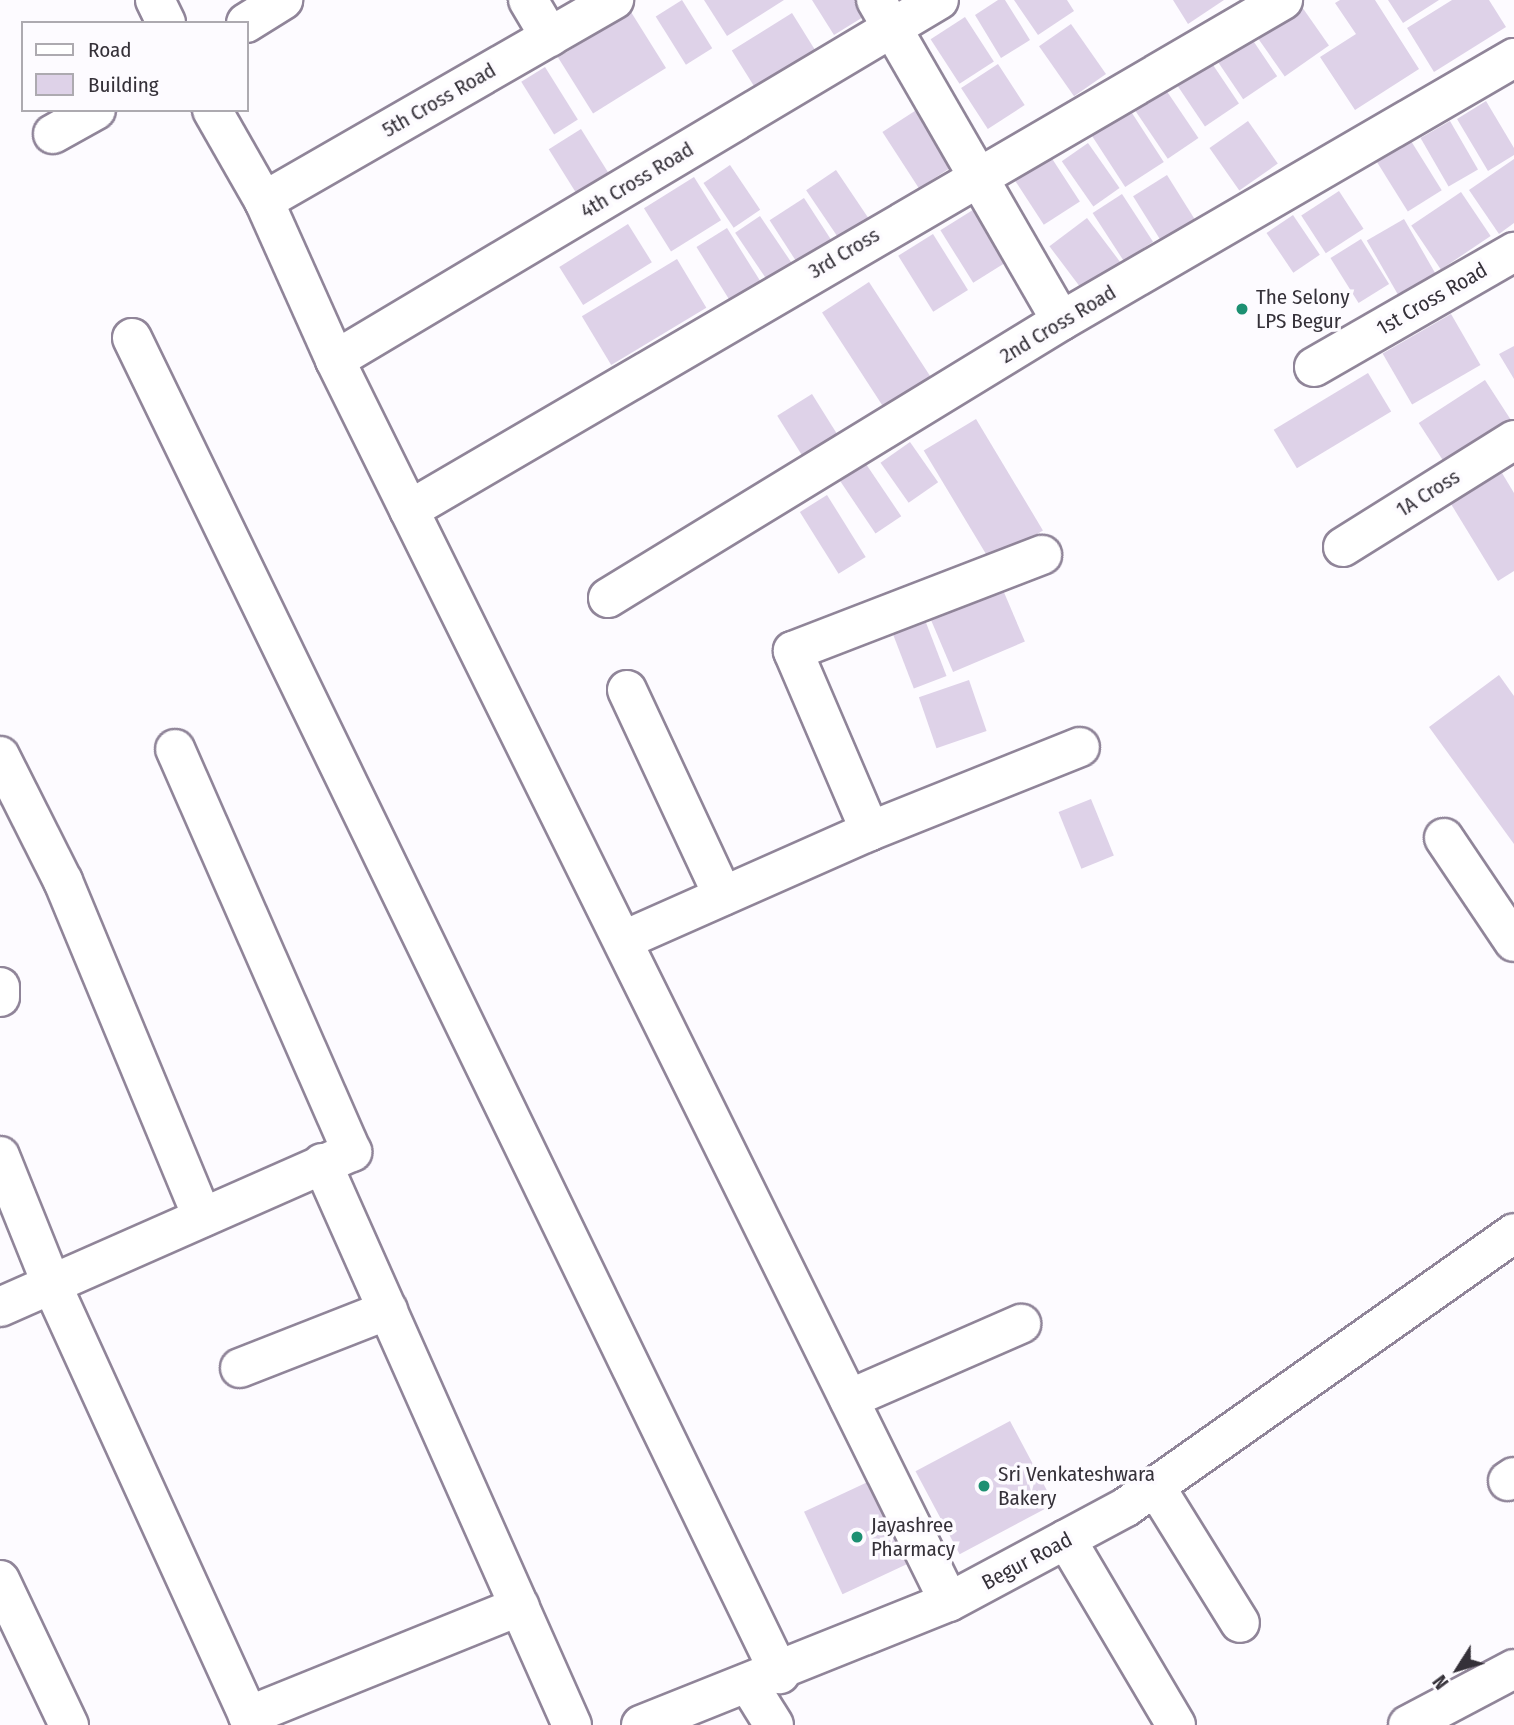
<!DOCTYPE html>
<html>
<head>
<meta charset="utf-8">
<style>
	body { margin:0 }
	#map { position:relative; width:1514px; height:1725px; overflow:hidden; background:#fdfbff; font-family:"Fira Sans Condensed",sans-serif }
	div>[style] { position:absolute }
	.building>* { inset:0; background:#ded2e8; transform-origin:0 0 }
	.roads { filter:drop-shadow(2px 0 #908599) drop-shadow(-2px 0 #908599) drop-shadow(0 2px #908599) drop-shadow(0 -2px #908599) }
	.minor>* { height:38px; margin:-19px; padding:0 19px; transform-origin:19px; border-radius:19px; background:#fff }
	.major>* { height:38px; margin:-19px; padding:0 19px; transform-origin:19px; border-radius:19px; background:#fff }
	.dots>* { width:19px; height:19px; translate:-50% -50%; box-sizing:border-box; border:4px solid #fdfbff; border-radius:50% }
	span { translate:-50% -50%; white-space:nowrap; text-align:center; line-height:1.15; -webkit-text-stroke:7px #fdfbff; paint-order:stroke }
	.street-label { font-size:21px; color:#353139 }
	.poi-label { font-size:21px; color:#353139 }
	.left { translate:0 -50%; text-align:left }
	.legend { position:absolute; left:21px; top:21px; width:228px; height:91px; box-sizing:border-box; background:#fdfbff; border:2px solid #adaab0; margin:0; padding:9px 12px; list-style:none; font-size:21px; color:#353139 }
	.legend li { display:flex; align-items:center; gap:14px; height:35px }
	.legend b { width:35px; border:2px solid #adaab0 }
	.north { position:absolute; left:1423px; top:1634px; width:70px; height:70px; -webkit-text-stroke:5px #fdfbff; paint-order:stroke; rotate:233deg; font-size:19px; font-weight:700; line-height:28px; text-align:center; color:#353139 }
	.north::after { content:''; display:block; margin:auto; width:24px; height:32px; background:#353139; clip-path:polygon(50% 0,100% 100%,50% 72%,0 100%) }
</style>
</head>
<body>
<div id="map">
	<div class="building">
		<div style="left:682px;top:0;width:57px;height:31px;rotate:58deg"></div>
		<div style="clip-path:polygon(704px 0,784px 0,727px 36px)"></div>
		<div style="clip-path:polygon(812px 0,859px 0,868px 14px,834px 35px)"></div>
		<div style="clip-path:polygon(998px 0,1005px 0,1030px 40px,1001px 58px,975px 15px)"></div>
		<div style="clip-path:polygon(1014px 0,1067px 0,1074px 11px,1038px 35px)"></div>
		<div style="clip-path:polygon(1173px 0,1224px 0,1188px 24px)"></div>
		<div style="clip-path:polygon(1340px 0,1375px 0,1419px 69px,1355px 110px,1320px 57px,1356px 34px,1335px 3px)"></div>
		<div style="clip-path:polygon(1388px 0,1439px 0,1403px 23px)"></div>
		<div style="clip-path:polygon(1452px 0,1489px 0,1506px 27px,1434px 72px,1407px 28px)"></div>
		<div style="left:1302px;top:7px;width:47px;height:54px;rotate:55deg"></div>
		<div style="left:631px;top:12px;width:66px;height:86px;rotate:58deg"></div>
		<div style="left:792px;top:13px;width:45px;height:71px;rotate:58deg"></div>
		<div style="left:965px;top:17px;width:53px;height:41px;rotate:57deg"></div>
		<div style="left:1071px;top:24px;width:61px;height:39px;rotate:55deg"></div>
		<div style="left:1252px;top:39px;width:45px;height:41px;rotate:56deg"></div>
		<div style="left:1211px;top:62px;width:50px;height:41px;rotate:56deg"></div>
		<div style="left:998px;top:64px;width:49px;height:44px;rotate:57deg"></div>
		<div style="left:545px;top:67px;width:62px;height:28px;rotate:58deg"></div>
		<div style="left:1166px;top:90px;width:58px;height:37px;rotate:56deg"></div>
		<div style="clip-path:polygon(1486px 101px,1514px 148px,1514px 155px,1488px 171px,1457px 119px)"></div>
		<div style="left:921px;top:107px;width:67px;height:46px;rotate:57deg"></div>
		<div style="left:1130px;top:110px;width:62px;height:46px;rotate:57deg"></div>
		<div style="left:1248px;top:121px;width:52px;height:47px;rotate:55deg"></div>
		<div style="left:1450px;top:121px;width:56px;height:34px;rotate:60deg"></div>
		<div style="left:581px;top:129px;width:51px;height:38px;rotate:58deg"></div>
		<div style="left:1411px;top:141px;width:58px;height:40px;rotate:58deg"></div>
		<div style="left:1088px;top:143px;width:55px;height:32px;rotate:55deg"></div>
		<div style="left:1051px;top:157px;width:53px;height:43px;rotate:57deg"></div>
		<div style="clip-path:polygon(1514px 159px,1514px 223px,1499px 234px,1469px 190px)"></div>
		<div style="left:730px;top:165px;width:54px;height:32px;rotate:56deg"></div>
		<div style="left:836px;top:170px;width:59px;height:36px;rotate:56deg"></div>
		<div style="left:1167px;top:175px;width:57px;height:40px;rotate:58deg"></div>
		<div style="left:694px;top:177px;width:51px;height:59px;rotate:58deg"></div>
		<div style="left:1339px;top:191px;width:45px;height:45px;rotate:57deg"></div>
		<div style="left:1461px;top:192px;width:53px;height:60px;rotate:56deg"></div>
		<div style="left:1122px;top:194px;width:57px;height:35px;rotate:57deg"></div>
		<div style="left:804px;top:198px;width:53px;height:41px;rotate:57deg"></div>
		<div style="left:976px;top:208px;width:62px;height:42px;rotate:58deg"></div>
		<div style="left:1293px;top:215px;width:48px;height:32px;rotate:56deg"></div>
		<div style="left:760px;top:216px;width:58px;height:30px;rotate:56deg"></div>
		<div style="left:1087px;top:218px;width:55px;height:47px;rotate:53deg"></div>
		<div style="left:1404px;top:219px;width:64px;height:43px;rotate:60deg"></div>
		<div style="left:628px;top:224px;width:45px;height:81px;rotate:58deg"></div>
		<div style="left:727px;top:228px;width:65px;height:36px;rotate:58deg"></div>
		<div style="left:933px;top:234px;width:66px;height:41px;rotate:58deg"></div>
		<div style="left:1361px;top:239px;width:53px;height:36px;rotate:58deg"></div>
		<div style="left:677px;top:259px;width:57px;height:111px;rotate:59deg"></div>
		<div style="left:869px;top:282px;width:116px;height:56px;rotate:57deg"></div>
		<div style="left:1451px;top:314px;width:59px;height:79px;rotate:60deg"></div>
		<div style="clip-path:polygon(1514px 346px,1514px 379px,1499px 354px)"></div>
		<div style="left:1368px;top:373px;width:45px;height:110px;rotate:59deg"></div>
		<div style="left:1485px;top:380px;width:50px;height:79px;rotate:57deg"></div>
		<div style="left:812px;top:394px;width:57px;height:41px;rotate:58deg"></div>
		<div style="left:976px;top:419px;width:130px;height:61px;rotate:59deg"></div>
		<div style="left:910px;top:442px;width:49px;height:36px;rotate:55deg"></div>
		<div style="left:866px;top:464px;width:63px;height:31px;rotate:56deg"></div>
		<div style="clip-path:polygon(1502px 473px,1514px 493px,1514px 571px,1498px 581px,1451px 504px)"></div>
		<div style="left:827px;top:495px;width:73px;height:32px;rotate:58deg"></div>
		<div style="left:1003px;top:590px;width:56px;height:78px;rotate:67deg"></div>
		<div style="left:925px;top:620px;width:60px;height:35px;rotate:69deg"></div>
		<div style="clip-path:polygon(1499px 675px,1514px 696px,1514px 844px,1429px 727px)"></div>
		<div style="left:969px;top:680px;width:54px;height:53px;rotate:71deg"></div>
		<div style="left:1091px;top:799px;width:61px;height:35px;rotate:68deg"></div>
		<div style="left:1010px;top:1421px;width:94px;height:107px;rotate:62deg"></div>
		<div style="left:872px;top:1480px;width:91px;height:75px;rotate:65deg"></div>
	</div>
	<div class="roads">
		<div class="minor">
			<div style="left:155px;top:0;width:25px;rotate:64deg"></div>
			<div style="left:528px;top:0;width:43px;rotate:59.3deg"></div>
			<div style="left:876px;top:0;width:370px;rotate:60deg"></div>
			<div style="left:246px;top:23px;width:44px;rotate:-31.9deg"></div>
			<div style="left:212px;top:110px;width:105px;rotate:60.3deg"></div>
			<div style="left:264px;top:201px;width:174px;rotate:65.9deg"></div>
			<div style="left:335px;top:360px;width:1385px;rotate:63.69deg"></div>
			<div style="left:53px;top:134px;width:49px;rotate:-29.2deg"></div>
			<div style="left:264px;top:201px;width:404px;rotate:-29.9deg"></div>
			<div style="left:132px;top:338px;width:1485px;rotate:64.13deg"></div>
			<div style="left:335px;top:360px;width:703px;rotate:-30.8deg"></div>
			<div style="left:1314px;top:367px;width:231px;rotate:-29.9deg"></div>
			<div style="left:409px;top:510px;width:1012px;rotate:-30.26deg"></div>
			<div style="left:1343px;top:547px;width:202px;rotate:-32deg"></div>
			<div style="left:608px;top:598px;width:531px;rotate:-31.44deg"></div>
			<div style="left:1061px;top:321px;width:524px;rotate:-30.14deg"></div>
			<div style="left:627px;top:690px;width:227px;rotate:65deg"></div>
			<div style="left:0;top:756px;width:140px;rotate:63.3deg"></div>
			<div style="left:63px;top:881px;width:364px;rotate:67.5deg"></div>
			<div style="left:870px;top:831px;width:196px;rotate:-113.2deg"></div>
			<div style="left:793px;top:651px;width:267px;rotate:-21.1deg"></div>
			<div style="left:1444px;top:838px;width:125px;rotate:56.1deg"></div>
			<div style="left:624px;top:940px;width:269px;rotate:-23.9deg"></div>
			<div style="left:870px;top:831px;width:226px;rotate:-21.8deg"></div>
			<div style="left:0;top:987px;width:10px;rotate:90deg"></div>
			<div style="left:0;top:1156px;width:137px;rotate:68.1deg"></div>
			<div style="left:51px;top:1283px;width:486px;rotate:65.5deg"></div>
			<div style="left:322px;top:1163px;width:615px;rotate:66.02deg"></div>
			<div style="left:0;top:1307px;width:385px;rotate:-23.8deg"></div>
			<div style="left:352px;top:1152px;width:440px;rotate:-113.7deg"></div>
			<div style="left:240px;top:1368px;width:159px;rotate:-21.4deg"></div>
			<div style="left:849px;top:1399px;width:188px;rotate:-23.6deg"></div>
			<div style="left:1508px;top:1481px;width:7px;rotate:-34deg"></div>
			<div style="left:1155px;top:1486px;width:161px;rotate:58.2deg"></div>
			<div style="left:1066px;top:1539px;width:216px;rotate:59.4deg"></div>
			<div style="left:0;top:1580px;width:161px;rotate:64.6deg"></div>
			<div style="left:749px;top:1685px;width:47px;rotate:58deg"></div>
			<div style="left:248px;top:1716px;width:293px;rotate:-22deg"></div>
			<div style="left:1408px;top:1725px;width:120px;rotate:-27.8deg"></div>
		</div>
		<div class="major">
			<div style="left:641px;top:1725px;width:332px;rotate:-21.8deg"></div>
			<div style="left:949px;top:1602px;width:201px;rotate:-28.2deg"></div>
			<div style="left:1126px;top:1507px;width:475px;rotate:-35.2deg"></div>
		</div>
	</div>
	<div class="dots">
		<div style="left:1242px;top:309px;background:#1d9072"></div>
		<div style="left:984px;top:1486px;background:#1d9072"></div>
		<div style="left:857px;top:1537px;background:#1d9072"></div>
	</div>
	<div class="street-label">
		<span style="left:439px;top:100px;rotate:-30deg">5th Cross Road</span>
		<span style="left:637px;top:180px;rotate:-31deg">4th Cross Road</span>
		<span style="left:844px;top:253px;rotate:-31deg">3rd Cross</span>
		<span style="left:1432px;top:299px;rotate:-30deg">1st Cross Road</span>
		<span style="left:1058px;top:324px;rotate:-31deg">2nd Cross Road</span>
		<span style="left:1428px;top:493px;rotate:-32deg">1A Cross</span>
		<span style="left:1027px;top:1561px;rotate:-28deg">Begur Road</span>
	</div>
	<div class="poi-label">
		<span class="left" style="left:1256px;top:309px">The Selony<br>LPS Begur</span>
		<span class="left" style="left:998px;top:1486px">Sri Venkateshwara<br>Bakery</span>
		<span class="left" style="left:871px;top:1537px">Jayashree<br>Pharmacy</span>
	</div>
	<ul class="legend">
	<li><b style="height:9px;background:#fff"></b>Road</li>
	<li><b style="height:19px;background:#ded2e8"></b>Building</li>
	</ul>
	<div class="north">N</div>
</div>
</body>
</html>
